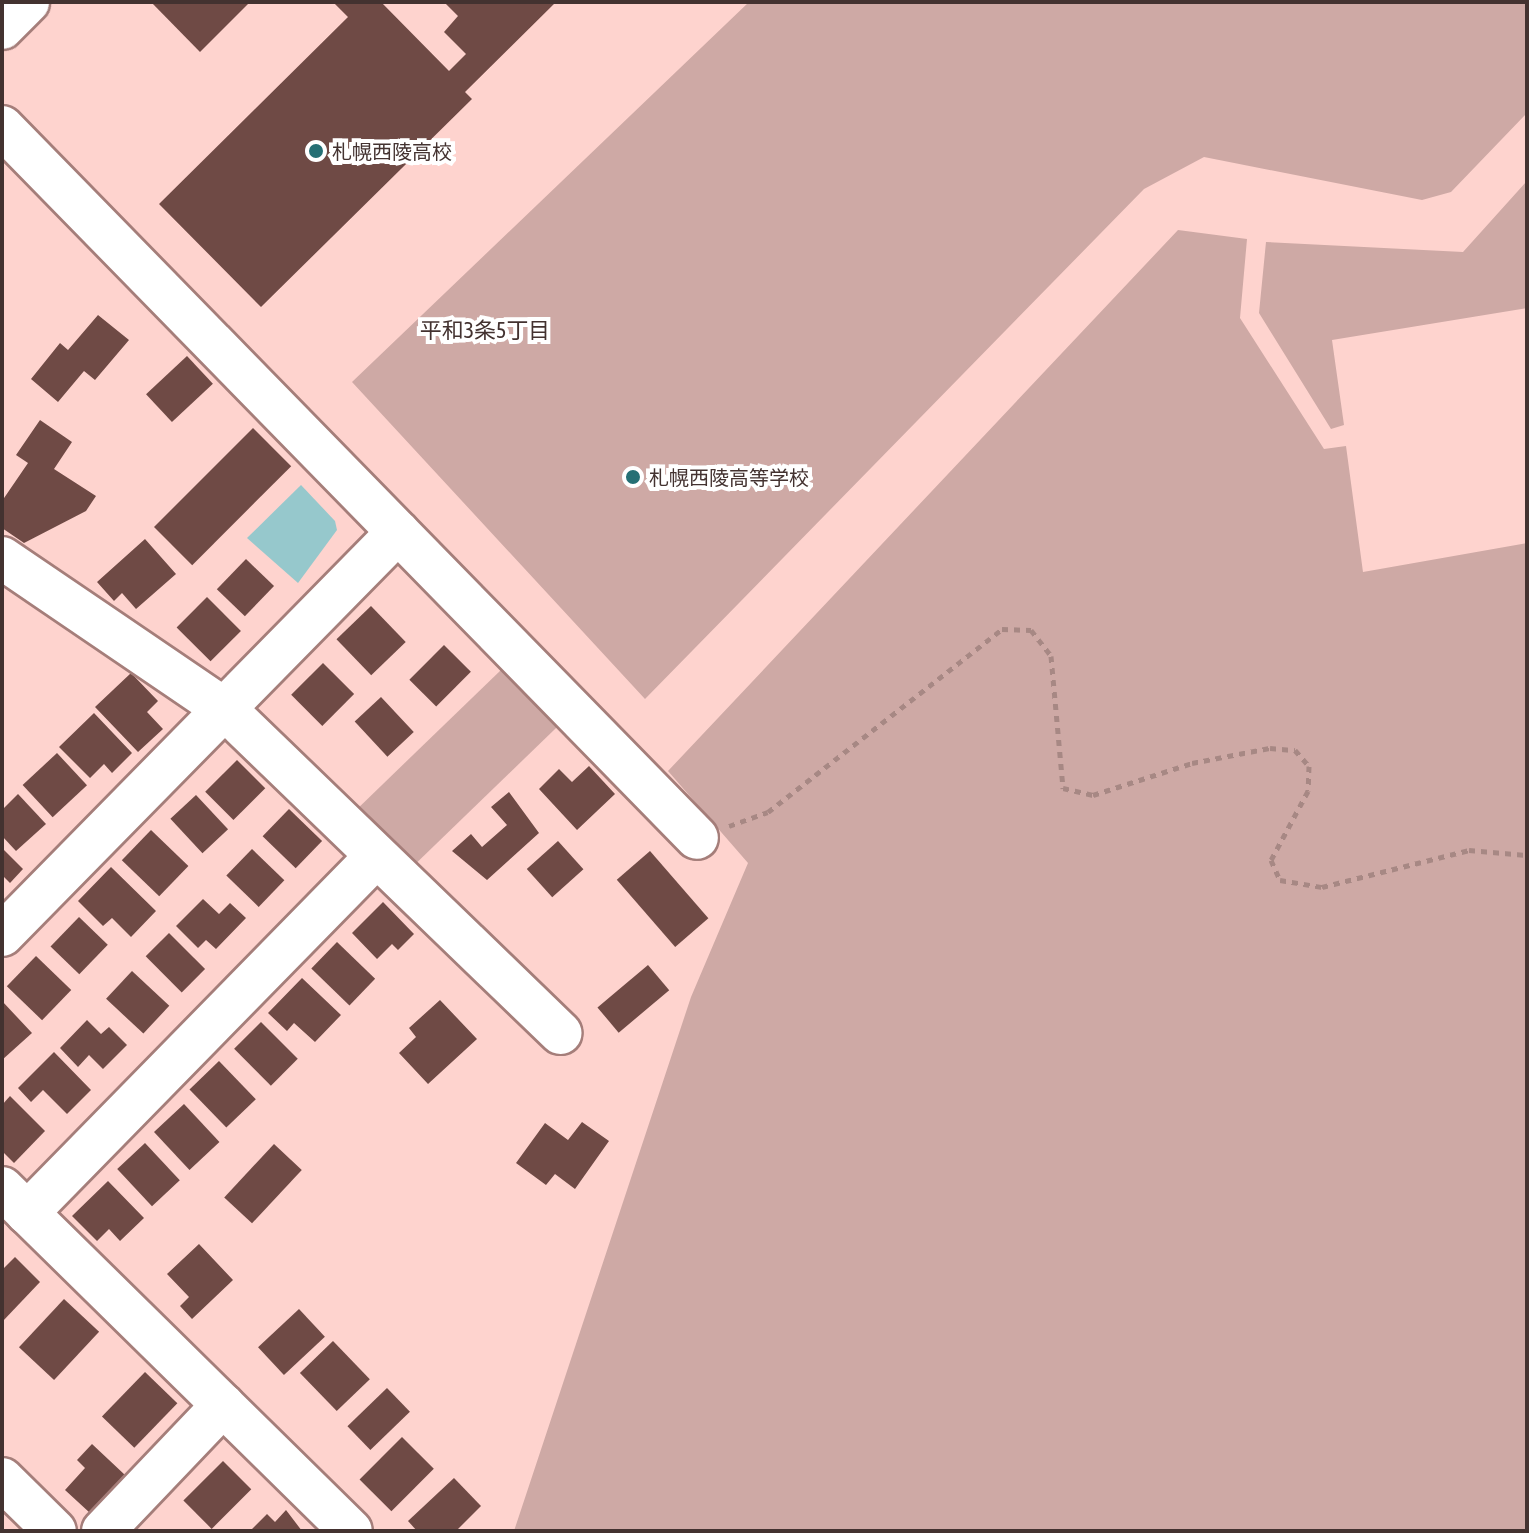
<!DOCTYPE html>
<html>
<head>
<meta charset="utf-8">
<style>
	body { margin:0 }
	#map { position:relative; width:1529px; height:1533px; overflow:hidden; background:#fed3ce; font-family:"Asap Condensed","Noto Sans JP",sans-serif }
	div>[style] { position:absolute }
	.green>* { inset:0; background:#cea9a5; transform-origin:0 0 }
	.water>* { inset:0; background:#96c8cc }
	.building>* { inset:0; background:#6f4a45; transform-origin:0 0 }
	.path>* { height:5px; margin-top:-2.5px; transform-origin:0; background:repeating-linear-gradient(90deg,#a78884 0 6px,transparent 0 12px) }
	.roads { filter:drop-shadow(2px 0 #a57e7a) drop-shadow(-2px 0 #a57e7a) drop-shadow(0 2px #a57e7a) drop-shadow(0 -2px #a57e7a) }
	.street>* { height:42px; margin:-21px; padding:0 21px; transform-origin:21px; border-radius:21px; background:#fff }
	.dots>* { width:22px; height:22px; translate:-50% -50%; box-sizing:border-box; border:4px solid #fff; border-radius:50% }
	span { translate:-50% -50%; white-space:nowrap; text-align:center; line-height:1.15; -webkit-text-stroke:8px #fff; paint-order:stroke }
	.poi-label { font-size:20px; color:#433230 }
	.left { translate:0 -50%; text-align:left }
	.neighbourhood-label { font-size:22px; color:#433230 }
	.frame { position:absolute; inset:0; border:4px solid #433230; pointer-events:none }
</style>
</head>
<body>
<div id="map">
	<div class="green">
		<div style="clip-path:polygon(749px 2px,1527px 2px,1527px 113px,1451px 192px,1422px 200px,1204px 157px,1144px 189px,645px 699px,352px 382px)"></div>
		<div style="clip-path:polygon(1527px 181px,1527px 308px,1332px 340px,1344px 425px,1331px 429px,1259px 313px,1266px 242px,1463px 252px)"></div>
		<div style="clip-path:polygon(1178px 230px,1247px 239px,1240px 318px,1324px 449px,1346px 446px,1363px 572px,1527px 543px,1527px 1531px,514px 1531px,691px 997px,748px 863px,668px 771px)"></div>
		<div style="left:501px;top:670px;width:80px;height:201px;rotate:46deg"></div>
	</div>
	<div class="water">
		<div style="clip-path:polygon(301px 485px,335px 521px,337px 530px,298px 583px,247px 538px)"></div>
	</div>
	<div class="building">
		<div style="clip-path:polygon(151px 2px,250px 2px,200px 52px)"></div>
		<div style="clip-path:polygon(333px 2px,381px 2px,449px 71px,466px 54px,444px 32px,458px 16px,444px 2px,556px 2px,465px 92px,472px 99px,261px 307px,159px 204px,348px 17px)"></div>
		<div style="clip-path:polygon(98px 315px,129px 340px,95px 380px,84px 371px,58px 402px,31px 379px,60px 343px,68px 350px)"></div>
		<div style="left:187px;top:356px;width:38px;height:56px;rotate:47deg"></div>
		<div style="clip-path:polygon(40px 420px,72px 442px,54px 469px,96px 496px,86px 511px,24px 543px,2px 528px,2px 501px,28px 463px,16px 455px)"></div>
		<div style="left:253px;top:428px;width:54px;height:140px;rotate:45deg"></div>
		<div style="clip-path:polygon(145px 539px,176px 574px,136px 609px,122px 593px,114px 601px,97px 582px)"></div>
		<div style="left:246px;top:559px;width:39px;height:42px;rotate:44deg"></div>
		<div style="left:207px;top:597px;width:48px;height:43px;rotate:45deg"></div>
		<div style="left:371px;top:606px;width:50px;height:48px;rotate:46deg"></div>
		<div style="left:444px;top:645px;width:38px;height:49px;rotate:45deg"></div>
		<div style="left:323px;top:663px;width:44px;height:45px;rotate:45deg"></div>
		<div style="clip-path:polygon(131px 673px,158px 701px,147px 712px,163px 729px,138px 752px,95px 707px)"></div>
		<div style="left:381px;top:697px;width:48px;height:36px;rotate:47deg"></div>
		<div style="clip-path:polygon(94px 713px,132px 753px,112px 773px,104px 764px,90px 778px,59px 747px)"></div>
		<div style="left:57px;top:753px;width:44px;height:47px;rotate:47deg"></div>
		<div style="left:237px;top:760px;width:40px;height:45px;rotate:45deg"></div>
		<div style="clip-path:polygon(589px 766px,615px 794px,577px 830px,539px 789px,559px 769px,572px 782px)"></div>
		<div style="clip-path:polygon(509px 792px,539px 833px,487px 880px,452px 851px,471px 834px,482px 847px,507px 825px,491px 807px)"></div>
		<div style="clip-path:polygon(18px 794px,46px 824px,16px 851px,2px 836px,2px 810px)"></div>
		<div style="left:196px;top:795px;width:47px;height:35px;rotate:47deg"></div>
		<div style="left:289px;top:809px;width:46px;height:38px;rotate:44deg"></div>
		<div style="left:151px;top:830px;width:52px;height:42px;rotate:44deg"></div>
		<div style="left:558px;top:841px;width:38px;height:42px;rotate:48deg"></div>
		<div style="clip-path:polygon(2px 848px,23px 869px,10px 883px,2px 875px)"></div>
		<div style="left:252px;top:849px;width:45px;height:37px;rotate:44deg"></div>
		<div style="left:650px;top:851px;width:89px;height:44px;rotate:49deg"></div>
		<div style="clip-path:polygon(111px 867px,156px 911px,131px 937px,112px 918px,103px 926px,78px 901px)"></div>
		<div style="clip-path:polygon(203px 899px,219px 914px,230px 903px,246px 918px,216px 949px,206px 940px,198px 948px,176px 926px)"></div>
		<div style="clip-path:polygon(383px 902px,414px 934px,398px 950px,392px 944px,377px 959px,352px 933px)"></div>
		<div style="left:79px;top:917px;width:40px;height:41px;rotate:44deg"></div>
		<div style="left:169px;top:933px;width:51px;height:33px;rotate:45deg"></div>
		<div style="left:337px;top:942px;width:53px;height:37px;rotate:44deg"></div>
		<div style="left:36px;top:956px;width:49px;height:42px;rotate:44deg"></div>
		<div style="left:648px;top:965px;width:33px;height:66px;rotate:50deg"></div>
		<div style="left:132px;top:971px;width:51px;height:38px;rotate:43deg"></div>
		<div style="clip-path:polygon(302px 978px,341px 1015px,315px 1042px,294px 1023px,287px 1031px,268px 1013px)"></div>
		<div style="clip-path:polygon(440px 1000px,477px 1039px,428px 1084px,399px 1053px,416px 1037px,409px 1028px)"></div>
		<div style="clip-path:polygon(2px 1001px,32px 1033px,2px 1060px)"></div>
		<div style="clip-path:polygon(87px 1020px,101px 1034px,109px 1027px,127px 1045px,103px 1069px,89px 1055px,78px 1067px,60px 1048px)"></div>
		<div style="left:261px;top:1022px;width:52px;height:38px;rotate:45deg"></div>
		<div style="clip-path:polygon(54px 1052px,91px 1090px,67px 1114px,43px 1090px,31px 1102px,18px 1088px)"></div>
		<div style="left:219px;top:1061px;width:53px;height:41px;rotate:46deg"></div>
		<div style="clip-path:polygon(10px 1096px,45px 1131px,14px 1163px,2px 1151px,2px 1105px)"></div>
		<div style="left:184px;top:1104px;width:52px;height:41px;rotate:47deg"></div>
		<div style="clip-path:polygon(582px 1122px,609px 1141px,575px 1189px,555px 1174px,546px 1185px,516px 1163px,545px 1123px,568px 1140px)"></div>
		<div style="left:145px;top:1143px;width:51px;height:38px;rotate:47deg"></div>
		<div style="left:274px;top:1144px;width:38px;height:73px;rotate:43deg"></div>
		<div style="clip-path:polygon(108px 1181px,144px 1218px,120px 1241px,109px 1229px,97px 1241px,72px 1216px)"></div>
		<div style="clip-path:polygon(199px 1244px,233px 1280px,192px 1319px,180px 1306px,189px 1297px,167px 1274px)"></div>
		<div style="clip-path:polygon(15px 1257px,40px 1282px,2px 1322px,2px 1270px)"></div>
		<div style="left:64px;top:1299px;width:48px;height:66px;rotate:43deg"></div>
		<div style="left:299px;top:1309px;width:38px;height:56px;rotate:47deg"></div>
		<div style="left:333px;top:1341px;width:53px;height:46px;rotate:46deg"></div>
		<div style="left:145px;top:1372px;width:45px;height:62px;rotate:44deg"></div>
		<div style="left:387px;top:1388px;width:33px;height:55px;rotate:46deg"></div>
		<div style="left:402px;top:1437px;width:45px;height:60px;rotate:45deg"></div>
		<div style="clip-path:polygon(92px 1444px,125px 1475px,90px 1513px,65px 1490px,85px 1468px,77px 1460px)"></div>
		<div style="left:223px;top:1461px;width:40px;height:56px;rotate:45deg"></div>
		<div style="clip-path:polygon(454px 1478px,481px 1506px,456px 1531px,417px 1531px,408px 1521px)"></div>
		<div style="clip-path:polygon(286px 1510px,302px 1531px,250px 1531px,267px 1514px,275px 1522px)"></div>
	</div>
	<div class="path">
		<div style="left:729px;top:826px;width:41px;rotate:-19.7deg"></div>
		<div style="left:768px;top:812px;width:297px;rotate:-38deg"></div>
		<div style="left:1002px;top:629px;width:29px;rotate:2deg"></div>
		<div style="left:1031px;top:630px;width:33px;rotate:52deg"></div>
		<div style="left:1051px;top:656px;width:133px;rotate:84.8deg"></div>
		<div style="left:1063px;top:788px;width:31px;rotate:13deg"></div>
		<div style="left:1093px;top:795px;width:104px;rotate:-17.9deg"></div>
		<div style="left:1192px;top:763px;width:79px;rotate:-10.9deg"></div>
		<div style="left:1270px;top:748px;width:25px;rotate:5deg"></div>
		<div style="left:1295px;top:750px;width:21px;rotate:49deg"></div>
		<div style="left:1309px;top:766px;width:25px;rotate:92deg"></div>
		<div style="left:1308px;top:791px;width:78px;rotate:118.2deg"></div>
		<div style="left:1271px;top:860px;width:22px;rotate:66deg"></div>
		<div style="left:1280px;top:880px;width:43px;rotate:9.5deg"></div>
		<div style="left:1322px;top:887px;width:152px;rotate:-14.1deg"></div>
		<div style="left:1469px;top:850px;width:58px;rotate:4.9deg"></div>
	</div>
	<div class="roads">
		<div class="street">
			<div style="left:2px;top:28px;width:37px;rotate:-45deg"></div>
			<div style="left:2px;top:127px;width:994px;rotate:45.65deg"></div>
			<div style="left:2px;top:558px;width:271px;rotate:34.2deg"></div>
			<div style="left:226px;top:710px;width:465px;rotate:44deg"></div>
			<div style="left:2px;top:935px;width:565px;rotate:-45.5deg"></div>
			<div style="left:2px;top:1188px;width:489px;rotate:44.5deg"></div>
			<div style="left:27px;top:1213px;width:499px;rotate:-45.6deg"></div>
			<div style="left:2px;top:1479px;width:74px;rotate:44.5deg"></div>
			<div style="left:103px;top:1531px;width:174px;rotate:-46.4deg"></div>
		</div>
	</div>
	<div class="dots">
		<div style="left:316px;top:151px;background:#256f74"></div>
		<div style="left:633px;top:477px;background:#256f74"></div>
	</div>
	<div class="poi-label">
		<span class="left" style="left:332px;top:151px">札幌西陵高校</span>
		<span class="left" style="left:649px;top:477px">札幌西陵高等学校</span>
	</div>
	<div class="neighbourhood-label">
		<span style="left:485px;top:331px">平和3条5丁目</span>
	</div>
	<div class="frame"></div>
</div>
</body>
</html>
